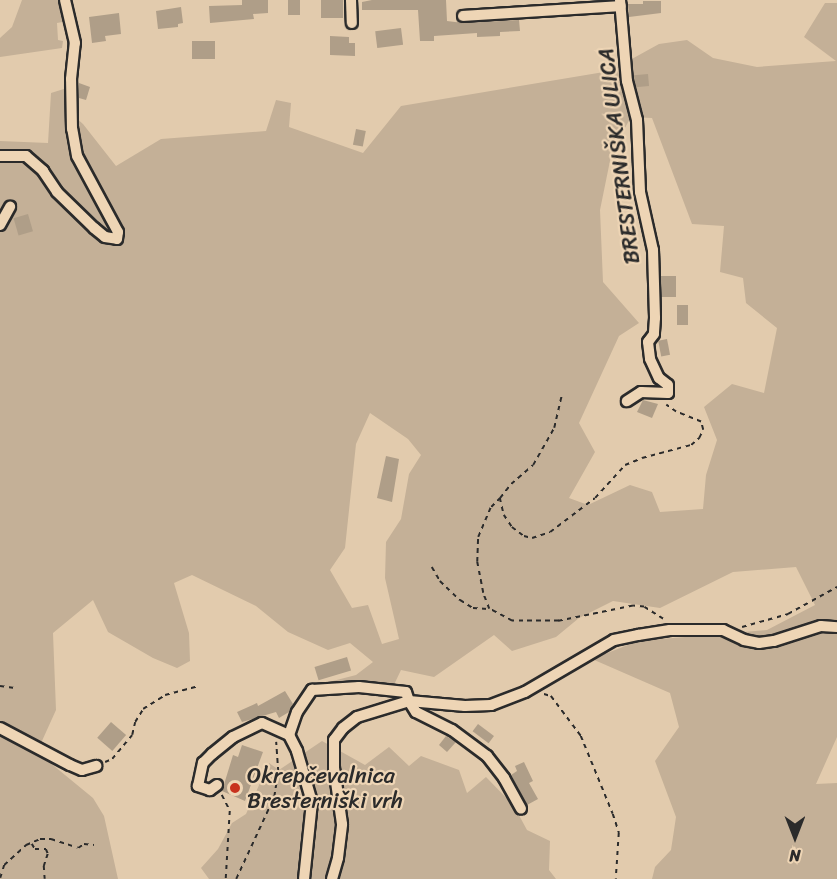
<!DOCTYPE html>
<html>
<head>
<meta charset="utf-8">
<style>
	body { margin:0 }
	#map { position:relative; width:837px; height:879px; overflow:hidden; background:#e2cbad; font-family:Sriracha,sans-serif }
	div>[style] { position:absolute }
	.green>* { inset:0; background:#c4b097 }
	.building>* { inset:0; background:#af9e88; transform-origin:0 0 }
	.path>* { height:1.5px; margin-top:-0.75px; transform-origin:0; background:repeating-linear-gradient(90deg,#2b2b2b 0 4.5px,transparent 0 9px) }
	.roads { filter:drop-shadow(2px 0 #2b2b2b) drop-shadow(-2px 0 #2b2b2b) drop-shadow(0 2px #2b2b2b) drop-shadow(0 -2px #2b2b2b) }
	.minor>* { height:10px; margin:-5px; padding:0 5px; transform-origin:5px; border-radius:5px; background:#eed5b5 }
	.dots>* { width:16px; height:16px; translate:-50% -50%; box-sizing:border-box; border:3px solid #eed5b5; border-radius:50% }
	span { translate:-50% -50%; white-space:nowrap; text-align:center; line-height:1.15; -webkit-text-stroke:4.5px #eed5b5; paint-order:stroke }
	.street-label { font-size:22px; color:#2b2b2b }
	.poi-label { font-size:22px; color:#2b2b2b }
	.left { translate:0 -50%; text-align:left }
	.north { position:absolute; left:765px; top:807px; width:60px; height:60px; -webkit-text-stroke:4px #eed5b5; paint-order:stroke; rotate:180deg; font-size:16px; font-weight:700; line-height:24px; text-align:center; color:#2b2b2b }
	.north::after { content:''; display:block; margin:auto; width:21px; height:27px; background:#2b2b2b; clip-path:polygon(50% 0,100% 100%,50% 72%,0 100%) }
</style>
</head>
<body>
<div id="map">
	<div class="green">
		<div style="clip-path:polygon(22px 0,61px 0,68px 21px,57px 23px,58px 40px,63px 41px,62px 48px,0 57px,0 38px,12px 27px)"></div>
		<div style="clip-path:polygon(evenodd,825px 3px,837px 3px,837px 737px,816px 784px,837px 783px,837px 879px,652px 879px,655px 867px,671px 850px,676px 817px,655px 761px,679px 727px,670px 693px,592px 659px,638px 641px,767px 630px,815px 605px,796px 567px,733px 572px,660px 608px,613px 601px,579px 618px,556px 637px,512px 651px,494px 635px,434px 677px,401px 670px,391px 691px,343px 689px,325px 683px,356px 675px,373px 662px,350px 643px,328px 650px,288px 632px,256px 606px,192px 575px,174px 583px,189px 633px,190px 661px,177px 668px,153px 658px,108px 632px,93px 600px,53px 633px,56px 710px,37px 752px,93px 798px,104px 816px,118px 879px,0 879px,0 141px,48px 143px,51px 93px,67px 88px,68px 111px,83px 124px,116px 166px,161px 139px,266px 131px,276px 100px,291px 103px,289px 127px,363px 153px,401px 106px,610px 71px,659px 44px,687px 40px,713px 58px,757px 67px,836px 61px,804px 37px,825px 3px,631px 117px,652px 118px,692px 224px,724px 226px,720px 272px,743px 278px,746px 303px,777px 328px,764px 393px,732px 384px,704px 407px,717px 440px,706px 475px,703px 509px,660px 512px,652px 492px,630px 485px,588px 505px,569px 498px,595px 452px,579px 423px,619px 336px,639px 323px,603px 282px,600px 210px,612px 151px,631px 117px,825px 3px,370px 413px,408px 439px,421px 455px,409px 474px,401px 519px,386px 542px,385px 578px,399px 639px,382px 644px,368px 605px,352px 608px,330px 570px,345px 548px,356px 444px,370px 413px)"></div>
		<div style="clip-path:polygon(322px 741px,365px 765px,389px 747px,409px 766px,421px 756px,459px 770px,467px 793px,486px 777px,514px 806px,527px 830px,550px 841px,549px 870px,556px 879px,209px 879px,201px 868px,218px 849px,232px 823px,246px 814px,269px 763px,279px 770px)"></div>
	</div>
	<div class="building">
		<div style="clip-path:polygon(242px 0,268px 0,268px 13px,253px 14px,254px 19px,210px 23px,209px 6px,242px 5px)"></div>
		<div style="left:288px;top:0;width:12px;height:15px"></div>
		<div style="left:321px;top:0;width:22px;height:18px"></div>
		<div style="clip-path:polygon(372px 0,446px 0,447px 21px,463px 23px,519px 20px,520px 31px,500px 32px,500px 36px,477px 37px,477px 33px,434px 36px,434px 41px,420px 41px,418px 10px,362px 10px,362px 2px)"></div>
		<div style="clip-path:polygon(643px 1px,661px 1px,661px 13px,629px 17px,628px 4px,643px 4px)"></div>
		<div style="clip-path:polygon(181px 7px,183px 23px,178px 24px,178px 27px,158px 29px,156px 11px)"></div>
		<div style="clip-path:polygon(119px 13px,121px 34px,105px 36px,106px 41px,92px 43px,89px 17px)"></div>
		<div style="left:401px;top:28px;width:17px;height:26px;rotate:83deg"></div>
		<div style="clip-path:polygon(330px 36px,349px 37px,349px 43px,355px 43px,355px 56px,330px 55px)"></div>
		<div style="left:192px;top:41px;width:23px;height:18px"></div>
		<div style="left:648px;top:74px;width:12px;height:14px;rotate:85deg"></div>
		<div style="clip-path:polygon(79px 83px,90px 87px,86px 100px,79px 98px)"></div>
		<div style="left:356px;top:129px;width:10px;height:16px;rotate:11deg"></div>
		<div style="left:28px;top:214px;width:18px;height:15px;rotate:74deg"></div>
		<div style="left:661px;top:276px;width:15px;height:21px"></div>
		<div style="left:677px;top:305px;width:11px;height:20px"></div>
		<div style="left:667px;top:339px;width:16px;height:9px;rotate:79deg"></div>
		<div style="clip-path:polygon(643px 400px,658px 404px,652px 418px,637px 412px)"></div>
		<div style="clip-path:polygon(386px 456px,399px 459px,392px 502px,377px 498px)"></div>
		<div style="left:347px;top:657px;width:14px;height:34px;rotate:73deg"></div>
		<div style="clip-path:polygon(285px 691px,293px 704px,289px 712px,279px 718px,276px 712px,242px 722px,237px 712px,257px 703px,258px 706px)"></div>
		<div style="left:111px;top:722px;width:20px;height:21px;rotate:41deg"></div>
		<div style="left:478px;top:724px;width:20px;height:9px;rotate:37deg"></div>
		<div style="clip-path:polygon(446px 736px,456px 742px,447px 752px,439px 745px)"></div>
		<div style="clip-path:polygon(242px 745px,263px 752px,245px 801px,222px 791px,233px 755px,238px 757px)"></div>
		<div style="clip-path:polygon(524px 762px,533px 781px,529px 783px,538px 799px,527px 805px,511px 775px,517px 771px,515px 766px)"></div>
	</div>
	<div class="path">
		<div style="left:500px;top:498px;width:18px;rotate:-52deg"></div>
		<div style="left:511px;top:484px;width:29px;rotate:-41deg"></div>
		<div style="left:533px;top:465px;width:43px;rotate:-60.4deg"></div>
		<div style="left:554px;top:428px;width:35px;rotate:-77deg"></div>
		<div style="left:432px;top:567px;width:16px;rotate:60deg"></div>
		<div style="left:440px;top:581px;width:28px;rotate:44deg"></div>
		<div style="left:460px;top:600px;width:15px;rotate:32deg"></div>
		<div style="left:473px;top:608px;width:15px;rotate:4deg"></div>
		<div style="left:663px;top:619px;width:22px;rotate:-148deg"></div>
		<div style="left:644px;top:607px;width:11px;rotate:-175deg"></div>
		<div style="left:633px;top:606px;width:76px;rotate:168.5deg"></div>
		<div style="left:559px;top:621px;width:47px;rotate:180deg"></div>
		<div style="left:512px;top:621px;width:26px;rotate:-152deg"></div>
		<div style="left:489px;top:609px;width:17px;rotate:-111deg"></div>
		<div style="left:483px;top:593px;width:32px;rotate:-101deg"></div>
		<div style="left:477px;top:562px;width:25px;rotate:-88deg"></div>
		<div style="left:478px;top:537px;width:33px;rotate:-67deg"></div>
		<div style="left:491px;top:507px;width:13px;rotate:-45deg"></div>
		<div style="left:500px;top:498px;width:17px;rotate:77deg"></div>
		<div style="left:504px;top:515px;width:14px;rotate:56deg"></div>
		<div style="left:512px;top:527px;width:15px;rotate:37deg"></div>
		<div style="left:524px;top:536px;width:8px;rotate:14deg"></div>
		<div style="left:532px;top:538px;width:19px;rotate:-18deg"></div>
		<div style="left:550px;top:532px;width:56px;rotate:-37.1deg"></div>
		<div style="left:595px;top:498px;width:45px;rotate:-47.7deg"></div>
		<div style="left:625px;top:465px;width:18px;rotate:-22deg"></div>
		<div style="left:642px;top:458px;width:51px;rotate:-14.9deg"></div>
		<div style="left:691px;top:445px;width:11px;rotate:-41deg"></div>
		<div style="left:699px;top:438px;width:9px;rotate:-63deg"></div>
		<div style="left:703px;top:430px;width:8px;rotate:-104deg"></div>
		<div style="left:701px;top:422px;width:27px;rotate:-158deg"></div>
		<div style="left:676px;top:412px;width:12px;rotate:-145deg"></div>
		<div style="left:742px;top:627px;width:48px;rotate:-15.8deg"></div>
		<div style="left:788px;top:614px;width:56px;rotate:-28.9deg"></div>
		<div style="left:0;top:686px;width:15px;rotate:8deg"></div>
		<div style="left:544px;top:694px;width:7px;rotate:16deg"></div>
		<div style="left:551px;top:696px;width:50px;rotate:53.1deg"></div>
		<div style="left:581px;top:736px;width:84px;rotate:67.7deg"></div>
		<div style="left:613px;top:814px;width:20px;rotate:72deg"></div>
		<div style="left:619px;top:833px;width:46px;rotate:93.7deg"></div>
		<div style="left:105px;top:762px;width:8px;rotate:-23deg"></div>
		<div style="left:112px;top:759px;width:31px;rotate:-50deg"></div>
		<div style="left:132px;top:735px;width:13px;rotate:-77deg"></div>
		<div style="left:135px;top:722px;width:15px;rotate:-58deg"></div>
		<div style="left:143px;top:709px;width:26px;rotate:-32deg"></div>
		<div style="left:165px;top:695px;width:34px;rotate:-15deg"></div>
		<div style="left:222px;top:795px;width:18px;rotate:63deg"></div>
		<div style="left:230px;top:811px;width:68px;rotate:93.4deg"></div>
		<div style="left:32px;top:844px;width:6px;rotate:59deg"></div>
		<div style="left:35px;top:849px;width:11px"></div>
		<div style="left:46px;top:849px;width:5px;rotate:68deg"></div>
		<div style="left:48px;top:854px;width:13px;rotate:108deg"></div>
		<div style="left:44px;top:866px;width:13px;rotate:86deg"></div>
		<div style="left:0;top:878px;width:14px;rotate:-73deg"></div>
		<div style="left:4px;top:865px;width:30px;rotate:-42deg"></div>
		<div style="left:26px;top:845px;width:15px;rotate:-23deg"></div>
		<div style="left:40px;top:839px;width:11px"></div>
		<div style="left:51px;top:839px;width:28px;rotate:18deg"></div>
		<div style="left:78px;top:848px;width:7px;rotate:-34deg"></div>
		<div style="left:84px;top:844px;width:10px;rotate:6deg"></div>
		<div style="left:236px;top:879px;width:90px;rotate:-65.1deg"></div>
		<div style="left:274px;top:797px;width:25px;rotate:-81deg"></div>
		<div style="left:278px;top:772px;width:30px;rotate:-94deg"></div>
	</div>
	<div class="roads">
		<div class="minor">
			<div style="left:351px;top:0;width:23px;rotate:88deg"></div>
			<div style="left:620px;top:0;width:81px;rotate:85.1deg"></div>
			<div style="left:627px;top:81px;width:40px;rotate:75.6deg"></div>
			<div style="left:637px;top:120px;width:72px;rotate:87.6deg"></div>
			<div style="left:640px;top:192px;width:59px;rotate:77.4deg"></div>
			<div style="left:653px;top:250px;width:68px;rotate:88.3deg"></div>
			<div style="left:655px;top:318px;width:16px;rotate:94deg"></div>
			<div style="left:654px;top:334px;width:10px;rotate:127deg"></div>
			<div style="left:648px;top:342px;width:17px;rotate:83deg"></div>
			<div style="left:650px;top:359px;width:21px;rotate:65deg"></div>
			<div style="left:659px;top:378px;width:11px;rotate:38deg"></div>
			<div style="left:668px;top:385px;width:8px;rotate:90deg"></div>
			<div style="left:668px;top:393px;width:27px;rotate:-178deg"></div>
			<div style="left:641px;top:392px;width:17px;rotate:147deg"></div>
			<div style="left:463px;top:16px;width:158px;rotate:-3.6deg"></div>
			<div style="left:0;top:156px;width:26px"></div>
			<div style="left:26px;top:156px;width:23px;rotate:41deg"></div>
			<div style="left:43px;top:171px;width:25px;rotate:56deg"></div>
			<div style="left:57px;top:192px;width:52px;rotate:44.2deg"></div>
			<div style="left:94px;top:228px;width:14px;rotate:39deg"></div>
			<div style="left:105px;top:237px;width:12px;rotate:9deg"></div>
			<div style="left:117px;top:239px;width:7px;rotate:-82deg"></div>
			<div style="left:118px;top:232px;width:86px;rotate:-118.3deg"></div>
			<div style="left:77px;top:156px;width:27px;rotate:-100deg"></div>
			<div style="left:72px;top:129px;width:50px;rotate:-91.1deg"></div>
			<div style="left:71px;top:79px;width:36px;rotate:-84deg"></div>
			<div style="left:75px;top:43px;width:44px;rotate:-103.1deg"></div>
			<div style="left:0;top:225px;width:21px;rotate:-61deg"></div>
			<div style="left:0;top:728px;width:79px;rotate:27.9deg"></div>
			<div style="left:70px;top:765px;width:13px;rotate:23deg"></div>
			<div style="left:82px;top:770px;width:15px;rotate:-16deg"></div>
			<div style="left:289px;top:735px;width:18px;rotate:63deg"></div>
			<div style="left:297px;top:751px;width:53px;rotate:73.6deg"></div>
			<div style="left:312px;top:802px;width:77px;rotate:95.9deg"></div>
			<div style="left:217px;top:785px;width:9px;rotate:144deg"></div>
			<div style="left:210px;top:790px;width:13px;rotate:-162deg"></div>
			<div style="left:198px;top:786px;width:24px;rotate:-78deg"></div>
			<div style="left:203px;top:763px;width:13px;rotate:-45deg"></div>
			<div style="left:212px;top:754px;width:27px;rotate:-39deg"></div>
			<div style="left:233px;top:737px;width:32px;rotate:-26deg"></div>
			<div style="left:262px;top:723px;width:30px;rotate:24deg"></div>
			<div style="left:289px;top:735px;width:24px;rotate:-71deg"></div>
			<div style="left:297px;top:712px;width:27px;rotate:-56deg"></div>
			<div style="left:312px;top:690px;width:47px;rotate:-3.7deg"></div>
			<div style="left:359px;top:687px;width:47px;rotate:6.1deg"></div>
			<div style="left:406px;top:692px;width:9px;rotate:72deg"></div>
			<div style="left:409px;top:701px;width:56px;rotate:5.1deg"></div>
			<div style="left:465px;top:706px;width:26px;rotate:-2deg"></div>
			<div style="left:491px;top:705px;width:36px;rotate:-21deg"></div>
			<div style="left:525px;top:692px;width:103px;rotate:-30.3deg"></div>
			<div style="left:614px;top:640px;width:25px;rotate:-12deg"></div>
			<div style="left:638px;top:635px;width:32px;rotate:-9deg"></div>
			<div style="left:670px;top:630px;width:53px"></div>
			<div style="left:723px;top:630px;width:23px;rotate:25deg"></div>
			<div style="left:744px;top:640px;width:15px;rotate:11deg"></div>
			<div style="left:759px;top:643px;width:15px;rotate:-8deg"></div>
			<div style="left:774px;top:641px;width:49px;rotate:-17.7deg"></div>
			<div style="left:821px;top:626px;width:16px;rotate:4deg"></div>
			<div style="left:332px;top:879px;width:22px;rotate:-74deg"></div>
			<div style="left:338px;top:858px;width:34px;rotate:-83deg"></div>
			<div style="left:342px;top:824px;width:57px;rotate:-98.1deg"></div>
			<div style="left:334px;top:768px;width:28px;rotate:-90deg"></div>
			<div style="left:334px;top:740px;width:15px;rotate:-53deg"></div>
			<div style="left:343px;top:728px;width:18px;rotate:-38deg"></div>
			<div style="left:357px;top:717px;width:54px;rotate:-17.1deg"></div>
			<div style="left:409px;top:701px;width:13px;rotate:58deg"></div>
			<div style="left:416px;top:712px;width:40px;rotate:26.6deg"></div>
			<div style="left:452px;top:730px;width:44px;rotate:36.6deg"></div>
			<div style="left:487px;top:756px;width:28px;rotate:52deg"></div>
			<div style="left:504px;top:778px;width:35px;rotate:61deg"></div>
		</div>
	</div>
	<div class="dots">
		<div style="left:235px;top:788px;background:#c8321e"></div>
	</div>
	<div class="street-label">
		<span style="left:619px;top:156px;rotate:-97deg">BRESTERNIŠKA ULICA</span>
	</div>
	<div class="poi-label">
		<span class="left" style="left:247px;top:788px">Okrepčevalnica<br>Bresterniški vrh</span>
	</div>
	<div class="north">N</div>
</div>
</body>
</html>
